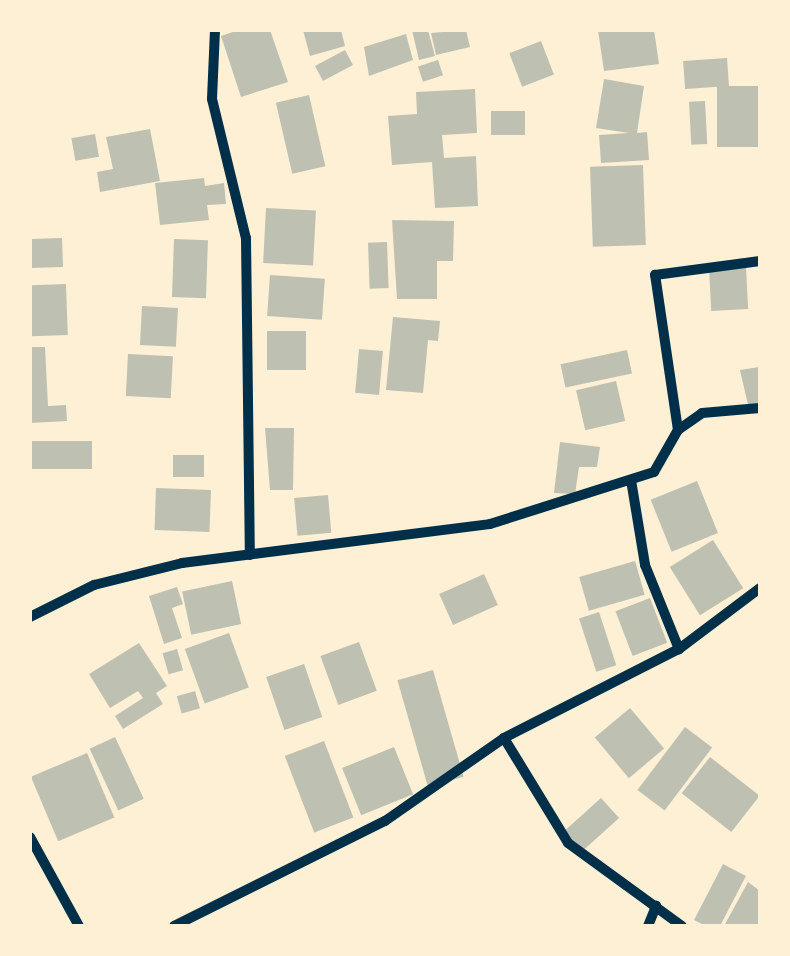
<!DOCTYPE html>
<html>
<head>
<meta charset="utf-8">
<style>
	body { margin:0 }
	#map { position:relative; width:790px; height:956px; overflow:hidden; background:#fdf0d5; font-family:Quicksand,sans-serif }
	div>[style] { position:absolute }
	.building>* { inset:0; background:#bec0b2; transform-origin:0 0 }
	.minor>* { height:10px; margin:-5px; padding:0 5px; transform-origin:5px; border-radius:5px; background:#003049 }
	span { translate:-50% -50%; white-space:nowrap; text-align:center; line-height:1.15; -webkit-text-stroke:10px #fdf0d5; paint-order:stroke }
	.frame { position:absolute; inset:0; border:32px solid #fdf0d5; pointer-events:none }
</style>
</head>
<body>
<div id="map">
	<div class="building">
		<div style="clip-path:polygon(239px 30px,270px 30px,288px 82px,241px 97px,221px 36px)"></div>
		<div style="clip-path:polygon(303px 30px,341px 30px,345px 46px,310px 56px)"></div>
		<div style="clip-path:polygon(412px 30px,428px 30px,435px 56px,419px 60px)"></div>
		<div style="clip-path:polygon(466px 30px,470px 47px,436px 55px,431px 33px)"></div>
		<div style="clip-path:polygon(598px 30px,654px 30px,659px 64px,604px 71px)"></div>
		<div style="clip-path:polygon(406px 34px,413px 60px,369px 76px,364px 47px)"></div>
		<div style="left:541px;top:41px;width:36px;height:34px;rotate:69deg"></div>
		<div style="left:345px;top:50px;width:17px;height:34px;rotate:62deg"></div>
		<div style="left:727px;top:58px;width:28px;height:44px;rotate:86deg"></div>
		<div style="left:438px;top:60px;width:16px;height:21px;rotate:72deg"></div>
		<div style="clip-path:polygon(604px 79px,644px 86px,637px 133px,647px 132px,649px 160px,601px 163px,599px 135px,629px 133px,596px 128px)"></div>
		<div style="left:760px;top:86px;width:61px;height:43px;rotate:90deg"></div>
		<div style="clip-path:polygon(475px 89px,477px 133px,442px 135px,444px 158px,476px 156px,478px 206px,435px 208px,432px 162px,392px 165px,388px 116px,417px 114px,416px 92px)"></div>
		<div style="left:309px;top:95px;width:73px;height:34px;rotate:77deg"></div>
		<div style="left:705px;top:101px;width:43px;height:16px;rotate:87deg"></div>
		<div style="left:525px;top:111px;width:24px;height:34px;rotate:90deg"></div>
		<div style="clip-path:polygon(150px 129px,160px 181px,100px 192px,97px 172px,113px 169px,106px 137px)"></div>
		<div style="left:95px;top:134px;width:23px;height:24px;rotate:80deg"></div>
		<div style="left:643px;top:165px;width:80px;height:53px;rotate:88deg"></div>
		<div style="clip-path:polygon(204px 178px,205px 186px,224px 183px,226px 204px,207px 205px,209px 220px,160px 225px,155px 183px)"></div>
		<div style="left:266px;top:208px;width:50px;height:55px;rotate:3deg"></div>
		<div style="clip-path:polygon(392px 220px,454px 221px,453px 261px,437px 261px,437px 299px,397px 299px)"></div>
		<div style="left:62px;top:238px;width:29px;height:32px;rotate:88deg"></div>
		<div style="left:174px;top:239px;width:34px;height:58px;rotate:2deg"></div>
		<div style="left:387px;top:242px;width:46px;height:19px;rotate:88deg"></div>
		<div style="left:746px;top:267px;width:42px;height:37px;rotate:87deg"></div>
		<div style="left:270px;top:275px;width:55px;height:41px;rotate:4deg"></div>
		<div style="left:66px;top:284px;width:51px;height:36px;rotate:88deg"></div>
		<div style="left:142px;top:306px;width:36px;height:39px;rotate:3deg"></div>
		<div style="clip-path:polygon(393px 317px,440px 321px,438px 341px,428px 340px,423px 393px,386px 390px)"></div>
		<div style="left:267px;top:331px;width:39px;height:39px"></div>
		<div style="clip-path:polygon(30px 347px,45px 347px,48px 406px,66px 405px,67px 421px,30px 423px)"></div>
		<div style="left:359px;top:349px;width:24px;height:44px;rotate:5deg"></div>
		<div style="left:627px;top:350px;width:24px;height:68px;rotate:78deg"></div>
		<div style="left:128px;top:354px;width:45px;height:42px;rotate:3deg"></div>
		<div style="clip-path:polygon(759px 367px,760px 407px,749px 409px,740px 370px)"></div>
		<div style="left:616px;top:381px;width:41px;height:41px;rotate:77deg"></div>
		<div style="clip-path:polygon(265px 428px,294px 428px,293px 490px,270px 490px)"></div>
		<div style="left:92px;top:441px;width:28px;height:60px;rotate:90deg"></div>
		<div style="clip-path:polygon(560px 442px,600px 447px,597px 467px,579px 467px,575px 494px,554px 493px)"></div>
		<div style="left:173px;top:455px;width:31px;height:22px"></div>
		<div style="left:697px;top:481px;width:56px;height:50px;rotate:68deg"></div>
		<div style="left:156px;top:488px;width:55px;height:42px;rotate:2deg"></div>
		<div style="left:328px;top:495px;width:38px;height:34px;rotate:85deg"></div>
		<div style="left:713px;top:540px;width:57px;height:51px;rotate:58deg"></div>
		<div style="left:635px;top:561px;width:35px;height:58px;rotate:74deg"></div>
		<div style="left:484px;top:574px;width:34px;height:49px;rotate:66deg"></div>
		<div style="left:232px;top:581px;width:44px;height:51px;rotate:78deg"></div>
		<div style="clip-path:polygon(177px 587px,183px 604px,172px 608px,182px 638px,164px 644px,149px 596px)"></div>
		<div style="left:650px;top:598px;width:48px;height:37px;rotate:69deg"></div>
		<div style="left:599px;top:612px;width:56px;height:21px;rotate:72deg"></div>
		<div style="left:229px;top:633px;width:58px;height:47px;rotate:70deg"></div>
		<div style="left:359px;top:642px;width:52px;height:41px;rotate:70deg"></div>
		<div style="clip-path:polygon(139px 643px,167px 686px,156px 693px,163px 704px,123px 729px,115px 716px,143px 698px,138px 691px,110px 708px,89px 674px)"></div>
		<div style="left:177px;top:649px;width:22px;height:15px;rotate:74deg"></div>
		<div style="left:304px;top:664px;width:56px;height:40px;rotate:71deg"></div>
		<div style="left:433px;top:670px;width:111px;height:37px;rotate:74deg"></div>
		<div style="left:195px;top:691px;width:18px;height:19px;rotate:74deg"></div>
		<div style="left:630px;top:708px;width:53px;height:46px;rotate:50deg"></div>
		<div style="left:685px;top:727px;width:34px;height:79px;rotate:37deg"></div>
		<div style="left:115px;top:737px;width:68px;height:28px;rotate:65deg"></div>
		<div style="left:324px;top:741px;width:82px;height:42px;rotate:69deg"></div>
		<div style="left:394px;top:747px;width:51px;height:56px;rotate:68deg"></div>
		<div style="left:87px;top:753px;width:70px;height:61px;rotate:67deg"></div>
		<div style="left:710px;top:757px;width:63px;height:46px;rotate:38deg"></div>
		<div style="left:601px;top:798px;width:27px;height:50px;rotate:48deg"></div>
		<div style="clip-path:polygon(723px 864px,746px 876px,720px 926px,706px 926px,694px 920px)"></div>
		<div style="clip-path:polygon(748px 882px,760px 891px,760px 926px,724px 926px)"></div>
	</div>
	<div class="minor">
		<div style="left:215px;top:30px;width:69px;rotate:92.5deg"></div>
		<div style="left:212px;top:99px;width:143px;rotate:76.3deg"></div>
		<div style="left:246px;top:238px;width:317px;rotate:89.3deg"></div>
		<div style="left:678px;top:430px;width:157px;rotate:-98.4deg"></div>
		<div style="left:655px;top:275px;width:106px;rotate:-7.6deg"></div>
		<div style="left:631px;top:480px;width:86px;rotate:80.6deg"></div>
		<div style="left:645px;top:565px;width:91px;rotate:68deg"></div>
		<div style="left:30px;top:617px;width:72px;rotate:-26.6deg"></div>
		<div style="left:94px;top:585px;width:91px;rotate:-14deg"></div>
		<div style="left:182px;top:563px;width:310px;rotate:-7.2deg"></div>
		<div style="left:490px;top:524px;width:172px;rotate:-17.6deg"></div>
		<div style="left:654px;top:472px;width:48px;rotate:-60.3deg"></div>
		<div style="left:678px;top:430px;width:29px;rotate:-35deg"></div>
		<div style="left:702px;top:413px;width:58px;rotate:-4.9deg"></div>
		<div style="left:504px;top:738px;width:123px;rotate:58.6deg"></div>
		<div style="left:568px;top:843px;width:141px;rotate:36.1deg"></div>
		<div style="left:30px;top:837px;width:102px;rotate:61.2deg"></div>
		<div style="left:174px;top:926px;width:236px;rotate:-26.5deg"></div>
		<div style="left:385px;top:821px;width:145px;rotate:-34.9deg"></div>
		<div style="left:504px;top:738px;width:196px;rotate:-27deg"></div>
		<div style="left:679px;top:649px;width:101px;rotate:-37deg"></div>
		<div style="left:648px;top:926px;width:22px;rotate:-68deg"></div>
	</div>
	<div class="frame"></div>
</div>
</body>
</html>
